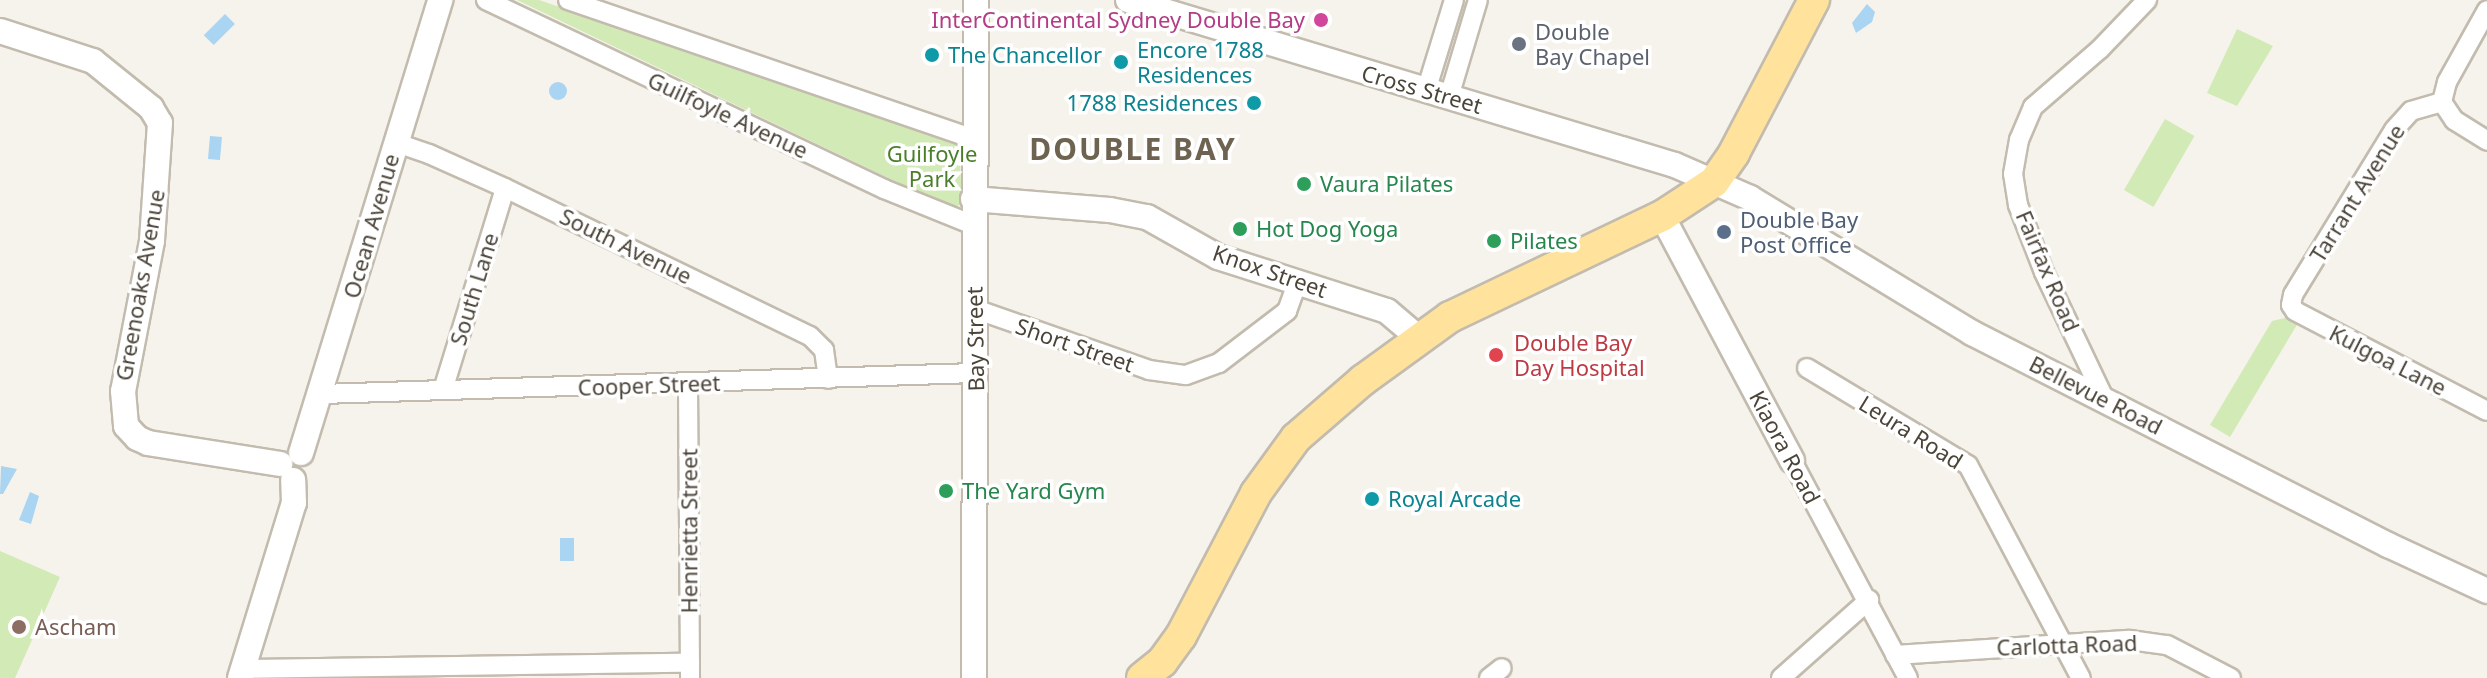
<!DOCTYPE html>
<html>
<head>
<meta charset="utf-8">
<style>
	body { margin:0 }
	#map { position:relative; width:2487px; height:678px; overflow:hidden; background:#f6f3ec; font-family:"Noto Sans",sans-serif }
	div>[style] { position:absolute }
	.green>* { inset:0; background:#d2eab5; transform-origin:0 0 }
	.water>* { inset:0; background:#a9d4f2; transform-origin:0 0 }
	.round { border-radius:50% }
	.roads { filter:drop-shadow(2px 0 #c2bbae) drop-shadow(-2px 0 #c2bbae) drop-shadow(0 2px #c2bbae) drop-shadow(0 -2px #c2bbae) }
	.minor>* { height:18px; margin:-9px; padding:0 9px; transform-origin:9px; border-radius:9px; background:#fff }
	.tertiary>* { height:24px; margin:-12px; padding:0 12px; transform-origin:12px; border-radius:12px; background:#fff }
	.primary>* { height:30px; margin:-15px; padding:0 15px; transform-origin:15px; border-radius:15px; background:#ffe39c }
	.dots>* { width:22px; height:22px; translate:-50% -50%; box-sizing:border-box; border:4px solid #fff; border-radius:50% }
	span { translate:-50% -50%; white-space:nowrap; text-align:center; line-height:1.15; -webkit-text-stroke:7px #fff; paint-order:stroke }
	.hotel-label { font-size:22px; color:#b23c85 }
	.right { translate:-100% -50%; text-align:right }
	.worship-label { font-size:22px; color:#5b616d }
	.left { translate:0 -50%; text-align:left }
	.culture-label { font-size:22px; color:#0d838f }
	.street-label { font-size:22px; color:#4b4439 }
	.park-label { font-size:22px; color:#4a7f2a }
	.leisure-label { font-size:22px; color:#27864d }
	.service-label { font-size:22px; color:#4e5e75 }
	.health-label { font-size:22px; color:#be3a42 }
	.education-label { font-size:22px; color:#785e54 }
	.district-label { font-size:30px; color:#6e6250; font-weight:700; letter-spacing:2px }
</style>
</head>
<body>
<div id="map">
	<div class="green">
		<div style="clip-path:polygon(517px 0,539px 0,959px 144px,962px 203px,953px 209px)"></div>
		<div style="clip-path:polygon(2237px 29px,2273px 46px,2237px 106px,2207px 93px)"></div>
		<div style="left:2165px;top:119px;width:34px;height:82px;rotate:30deg"></div>
		<div style="clip-path:polygon(2289px 317px,2298px 323px,2230px 437px,2210px 425px,2272px 321px)"></div>
		<div style="clip-path:polygon(0 551px,60px 577px,15px 678px,0 678px)"></div>
	</div>
	<div class="water">
		<div style="clip-path:polygon(1867px 4px,1875px 12px,1872px 22px,1856px 33px,1852px 23px)"></div>
		<div style="left:225px;top:14px;width:14px;height:30px;rotate:45deg"></div>
		<div class="round" style="left:549px;top:82px;width:18px;height:18px"></div>
		<div style="left:210px;top:136px;width:12px;height:23px;rotate:5deg"></div>
		<div style="clip-path:polygon(1px 466px,17px 469px,3px 494px,0 494px)"></div>
		<div style="clip-path:polygon(30px 492px,39px 496px,31px 524px,19px 520px)"></div>
		<div style="left:560px;top:538px;width:14px;height:23px"></div>
	</div>
	<div class="roads">
		<div class="minor">
			<div style="left:486px;top:0;width:441px;rotate:25.4deg"></div>
			<div style="left:884px;top:189px;width:96px;rotate:22deg"></div>
			<div style="left:568px;top:0;width:428px;rotate:18.9deg"></div>
			<div style="left:1426px;top:91px;width:95px;rotate:-72.9deg"></div>
			<div style="left:1449px;top:97px;width:101px;rotate:-73.4deg"></div>
			<div style="left:2442px;top:102px;width:32px;rotate:164deg"></div>
			<div style="left:2411px;top:111px;width:25px;rotate:132deg"></div>
			<div style="left:2394px;top:130px;width:193px;rotate:121.5deg"></div>
			<div style="left:2293px;top:295px;width:10px;rotate:101deg"></div>
			<div style="left:2291px;top:305px;width:7px;rotate:56deg"></div>
			<div style="left:2295px;top:311px;width:216px;rotate:27.5deg"></div>
			<div style="left:2442px;top:102px;width:21px;rotate:-76deg"></div>
			<div style="left:2447px;top:82px;width:82px;rotate:-60.9deg"></div>
			<div style="left:2442px;top:102px;width:22px;rotate:56deg"></div>
			<div style="left:2454px;top:120px;width:39px;rotate:32deg"></div>
			<div style="left:394px;top:142px;width:37px;rotate:19deg"></div>
			<div style="left:429px;top:154px;width:83px;rotate:24.1deg"></div>
			<div style="left:505px;top:188px;width:339px;rotate:25.9deg"></div>
			<div style="left:810px;top:336px;width:20px;rotate:45deg"></div>
			<div style="left:824px;top:350px;width:29px;rotate:82deg"></div>
			<div style="left:975px;top:309px;width:184px;rotate:19.3deg"></div>
			<div style="left:1149px;top:370px;width:37px;rotate:8deg"></div>
			<div style="left:1186px;top:375px;width:35px;rotate:-20deg"></div>
			<div style="left:1219px;top:363px;width:86px;rotate:-37.4deg"></div>
			<div style="left:1287px;top:311px;width:30px;rotate:-70deg"></div>
			<div style="left:1807px;top:368px;width:188px;rotate:31.1deg"></div>
			<div style="left:1968px;top:465px;width:241px;rotate:62.1deg"></div>
			<div style="left:688px;top:385px;width:293px;rotate:89.6deg"></div>
			<div style="left:443px;top:390px;width:211px;rotate:-72.9deg"></div>
			<div style="left:321px;top:394px;width:655px;rotate:-1.84deg"></div>
			<div style="left:2104px;top:398px;width:140px;rotate:-115.5deg"></div>
			<div style="left:2044px;top:272px;width:72px;rotate:-111.2deg"></div>
			<div style="left:2018px;top:205px;width:31px;rotate:-99deg"></div>
			<div style="left:2013px;top:174px;width:35px;rotate:-80deg"></div>
			<div style="left:2019px;top:140px;width:36px;rotate:-67deg"></div>
			<div style="left:2033px;top:107px;width:89px;rotate:-40.9deg"></div>
			<div style="left:2100px;top:49px;width:68px;rotate:-46.2deg"></div>
			<div style="left:1792px;top:461px;width:246px;rotate:61.9deg"></div>
			<div style="left:1895px;top:655px;width:235px;rotate:-3.7deg"></div>
			<div style="left:2130px;top:640px;width:37px;rotate:8deg"></div>
			<div style="left:2167px;top:645px;width:72px;rotate:27.3deg"></div>
			<div style="left:242px;top:669px;width:448px;rotate:-0.8deg"></div>
			<div style="left:1489px;top:678px;width:16px;rotate:-38deg"></div>
			<div style="left:1781px;top:678px;width:118px;rotate:-41.6deg"></div>
		</div>
		<div class="tertiary">
			<div style="left:1128px;top:0;width:571px;rotate:16.79deg"></div>
			<div style="left:1675px;top:165px;width:82px;rotate:23.7deg"></div>
			<div style="left:1750px;top:198px;width:260px;rotate:31.3deg"></div>
			<div style="left:1972px;top:333px;width:467px;rotate:27deg"></div>
			<div style="left:2388px;top:545px;width:109px;rotate:24.9deg"></div>
			<div style="left:0;top:31px;width:98px;rotate:17.9deg"></div>
			<div style="left:93px;top:61px;width:75px;rotate:39deg"></div>
			<div style="left:151px;top:108px;width:17px;rotate:59deg"></div>
			<div style="left:160px;top:123px;width:118px;rotate:93.9deg"></div>
			<div style="left:152px;top:241px;width:153px;rotate:100.9deg"></div>
			<div style="left:123px;top:391px;width:35px;rotate:85deg"></div>
			<div style="left:126px;top:426px;width:16px;rotate:47deg"></div>
			<div style="left:137px;top:438px;width:12px;rotate:24deg"></div>
			<div style="left:148px;top:443px;width:134px;rotate:9deg"></div>
			<div style="left:973px;top:199px;width:137px;rotate:4.6deg"></div>
			<div style="left:1110px;top:210px;width:38px;rotate:11deg"></div>
			<div style="left:1147px;top:217px;width:81px;rotate:29.4deg"></div>
			<div style="left:1218px;top:257px;width:177px;rotate:17.7deg"></div>
			<div style="left:1387px;top:311px;width:43px;rotate:40.3deg"></div>
			<div style="left:1662px;top:216px;width:277px;rotate:62deg"></div>
			<div style="left:301px;top:453px;width:474px;rotate:-72.9deg"></div>
			<div style="left:240px;top:678px;width:183px;rotate:-72.9deg"></div>
			<div style="left:294px;top:503px;width:23px;rotate:-92deg"></div>
			<div style="left:974px;top:678px;width:678px;rotate:-89.83deg"></div>
		</div>
		<div class="primary">
			<div style="left:1142px;top:678px;width:26px;rotate:-39deg"></div>
			<div style="left:1162px;top:662px;width:32px;rotate:-54deg"></div>
			<div style="left:1181px;top:636px;width:161px;rotate:-62.3deg"></div>
			<div style="left:1256px;top:493px;width:68px;rotate:-54deg"></div>
			<div style="left:1296px;top:438px;width:89px;rotate:-40.9deg"></div>
			<div style="left:1363px;top:380px;width:107px;rotate:-35.9deg"></div>
			<div style="left:1450px;top:317px;width:235px;rotate:-25.5deg"></div>
			<div style="left:1662px;top:216px;width:62px;rotate:-33.2deg"></div>
			<div style="left:1714px;top:182px;width:35px;rotate:-55deg"></div>
			<div style="left:1734px;top:153px;width:173px;rotate:-62.4deg"></div>
		</div>
	</div>
	<div class="dots">
		<div style="left:1321px;top:20px;background:#d1479c"></div>
		<div style="left:1519px;top:44px;background:#6b7280"></div>
		<div style="left:932px;top:55px;background:#0f9aa8"></div>
		<div style="left:1121px;top:62px;background:#0f9aa8"></div>
		<div style="left:1254px;top:103px;background:#0f9aa8"></div>
		<div style="left:1304px;top:184px;background:#2e9e5b"></div>
		<div style="left:1240px;top:229px;background:#2e9e5b"></div>
		<div style="left:1724px;top:232px;background:#5c6f8a"></div>
		<div style="left:1494px;top:241px;background:#2e9e5b"></div>
		<div style="left:1496px;top:355px;background:#e0444e"></div>
		<div style="left:946px;top:491px;background:#2e9e5b"></div>
		<div style="left:1372px;top:499px;background:#0f9aa8"></div>
		<div style="left:19px;top:627px;background:#8d6e63"></div>
	</div>
	<div class="hotel-label">
		<span class="right" style="left:1305px;top:20px">InterContinental Sydney Double Bay</span>
	</div>
	<div class="worship-label">
		<span class="left" style="left:1535px;top:44px">Double<br>Bay Chapel</span>
	</div>
	<div class="culture-label">
		<span class="left" style="left:1137px;top:62px">Encore 1788<br>Residences</span>
		<span class="left" style="left:948px;top:55px">The Chancellor</span>
		<span class="right" style="left:1238px;top:103px">1788 Residences</span>
		<span class="left" style="left:1388px;top:499px">Royal Arcade</span>
	</div>
	<div class="street-label">
		<span style="left:1422px;top:89px;rotate:16deg">Cross Street</span>
		<span style="left:728px;top:115px;rotate:25deg">Guilfoyle Avenue</span>
		<span style="left:2357px;top:193px;rotate:-58deg">Tarrant Avenue</span>
		<span style="left:371px;top:226px;rotate:-74deg">Ocean Avenue</span>
		<span style="left:626px;top:246px;rotate:26deg">South Avenue</span>
		<span style="left:1270px;top:271px;rotate:19deg">Knox Street</span>
		<span style="left:2048px;top:271px;rotate:67deg">Fairfax Road</span>
		<span style="left:140px;top:285px;rotate:-80deg">Greenoaks Avenue</span>
		<span style="left:474px;top:289px;rotate:-73deg">South Lane</span>
		<span style="left:975px;top:339px;rotate:-91deg">Bay Street</span>
		<span style="left:1075px;top:345px;rotate:19deg">Short Street</span>
		<span style="left:2388px;top:360px;rotate:27deg">Kulgoa Lane</span>
		<span style="left:649px;top:385px;rotate:-2deg">Cooper Street</span>
		<span style="left:2096px;top:395px;rotate:27deg">Bellevue Road</span>
		<span style="left:1911px;top:432px;rotate:32deg">Leura Road</span>
		<span style="left:1785px;top:447px;rotate:62deg">Kiaora Road</span>
		<span style="left:689px;top:531px;rotate:-90deg">Henrietta Street</span>
		<span style="left:2067px;top:645px;rotate:-2deg">Carlotta Road</span>
	</div>
	<div class="park-label">
		<span style="left:932px;top:166px">Guilfoyle<br>Park</span>
	</div>
	<div class="leisure-label">
		<span class="left" style="left:1320px;top:184px">Vaura Pilates</span>
		<span class="left" style="left:1256px;top:229px">Hot Dog Yoga</span>
		<span class="left" style="left:1510px;top:241px">Pilates</span>
		<span class="left" style="left:962px;top:491px">The Yard Gym</span>
	</div>
	<div class="service-label">
		<span class="left" style="left:1740px;top:232px">Double Bay<br>Post Office</span>
	</div>
	<div class="health-label">
		<span class="left" style="left:1514px;top:355px">Double Bay<br>Day Hospital</span>
	</div>
	<div class="education-label">
		<span class="left" style="left:35px;top:627px">Ascham</span>
	</div>
	<div class="district-label">
		<span style="left:1133px;top:149px">DOUBLE BAY</span>
	</div>
</div>
</body>
</html>
